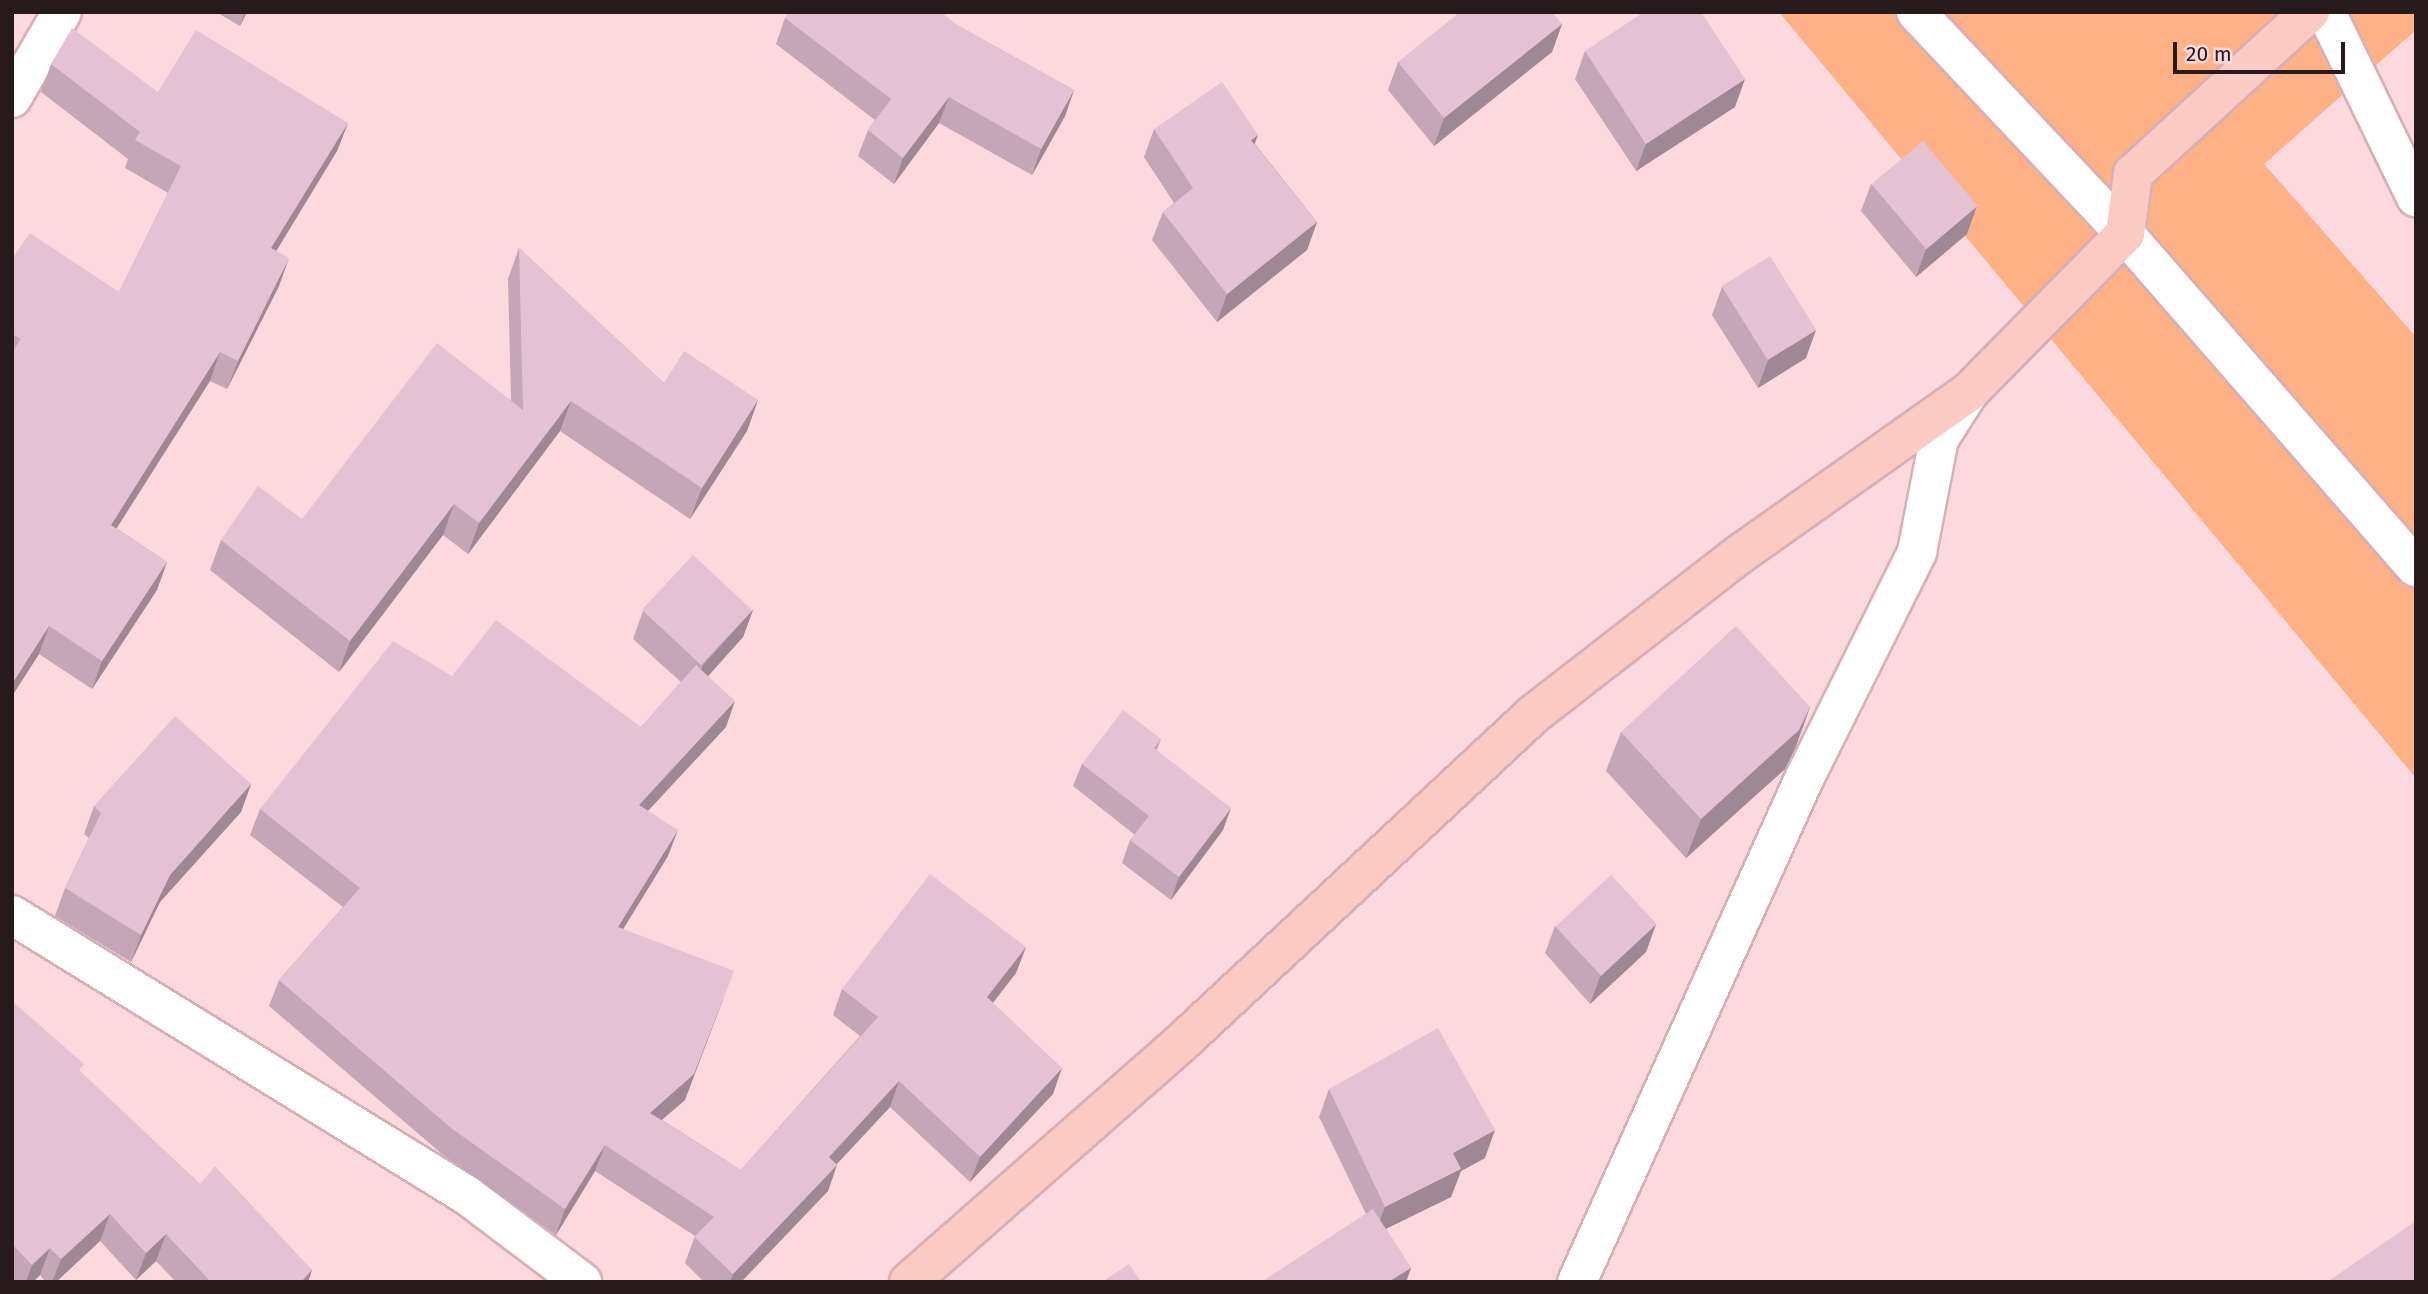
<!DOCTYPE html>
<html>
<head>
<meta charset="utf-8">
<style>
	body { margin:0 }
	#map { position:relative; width:2428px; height:1294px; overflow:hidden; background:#fbd9de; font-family:"Fira Sans",sans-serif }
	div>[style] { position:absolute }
	.green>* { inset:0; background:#feb185 }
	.roads { filter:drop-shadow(2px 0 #d7afb6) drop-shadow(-2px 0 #d7afb6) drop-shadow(0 2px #d7afb6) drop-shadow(0 -2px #d7afb6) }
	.minor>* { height:38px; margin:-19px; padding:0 19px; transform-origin:19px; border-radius:19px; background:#fff }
	.tertiary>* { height:38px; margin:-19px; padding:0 19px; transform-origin:19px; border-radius:19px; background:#fff }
	.primary>* { height:38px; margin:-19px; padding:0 19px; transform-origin:19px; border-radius:19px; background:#facac3 }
	.wall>* { inset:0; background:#c5a6b6 }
	.shaded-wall>* { inset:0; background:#a08794 }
	.building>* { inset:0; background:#e5c1d4; transform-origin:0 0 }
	span { translate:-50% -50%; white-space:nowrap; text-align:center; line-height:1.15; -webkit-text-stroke:6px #fbd9de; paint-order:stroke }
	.frame { position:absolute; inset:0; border:14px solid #281a1c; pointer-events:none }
	.scale { position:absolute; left:2173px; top:42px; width:172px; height:32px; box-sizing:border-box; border:4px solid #281a1c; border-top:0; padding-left:9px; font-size:21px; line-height:24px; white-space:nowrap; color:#281a1c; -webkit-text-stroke:5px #fbd9de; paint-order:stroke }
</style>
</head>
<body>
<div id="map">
	<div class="green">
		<div style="clip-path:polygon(1779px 12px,2416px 12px,2416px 30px,2264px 164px,2416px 337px,2416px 778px)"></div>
	</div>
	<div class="roads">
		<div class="minor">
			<div style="left:2326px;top:12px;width:206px;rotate:64.1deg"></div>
			<div style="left:12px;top:98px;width:99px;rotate:-59.8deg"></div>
			<div style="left:12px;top:915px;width:536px;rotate:31.64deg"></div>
			<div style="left:468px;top:1196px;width:143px;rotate:37deg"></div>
			<div style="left:1577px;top:1282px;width:552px;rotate:-65.71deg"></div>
			<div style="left:1804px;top:779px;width:254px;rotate:-63.5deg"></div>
			<div style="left:1917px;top:552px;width:115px;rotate:-79deg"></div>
			<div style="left:1939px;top:439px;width:56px;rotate:-57.4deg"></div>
		</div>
		<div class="tertiary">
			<div style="left:1916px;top:12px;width:305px;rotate:46.7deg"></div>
			<div style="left:2125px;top:234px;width:442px;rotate:48.9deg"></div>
		</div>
		<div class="primary">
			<div style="left:909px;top:1282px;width:362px;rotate:-41.3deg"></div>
			<div style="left:1181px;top:1043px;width:484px;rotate:-43deg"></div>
			<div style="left:1535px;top:713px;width:259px;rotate:-37.8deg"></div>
			<div style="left:1740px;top:554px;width:281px;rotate:-35.3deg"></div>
			<div style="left:1969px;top:392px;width:222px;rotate:-45.4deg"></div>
			<div style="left:2125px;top:234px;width:61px;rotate:-82.4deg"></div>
			<div style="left:2133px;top:174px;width:240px;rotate:-42.5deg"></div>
		</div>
	</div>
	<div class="wall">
		<div style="clip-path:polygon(216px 12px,247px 12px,240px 26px)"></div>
		<div style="clip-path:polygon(785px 18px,957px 25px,1074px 90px,1065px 116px,1032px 175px,939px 123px,894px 184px,858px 156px,868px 130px,875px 120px,776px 44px)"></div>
		<div style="clip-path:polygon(1562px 24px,1552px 52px,1434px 146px,1388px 90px,1398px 62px)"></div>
		<div style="clip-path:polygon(1585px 51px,1735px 107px,1636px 171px,1575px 79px)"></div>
		<div style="clip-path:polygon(51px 64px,158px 92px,348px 123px,337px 151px,276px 251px,279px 286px,227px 389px,210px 381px,116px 528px,167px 562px,157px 590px,92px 689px,39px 654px,12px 696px,12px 259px,119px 292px,168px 193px,125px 168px,128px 159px,41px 92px)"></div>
		<div style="clip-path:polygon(1154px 129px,1255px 144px,1317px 222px,1307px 250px,1217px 322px,1152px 240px,1163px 212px,1174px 203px,1144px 157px)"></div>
		<div style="clip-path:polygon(1871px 184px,1967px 234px,1916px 277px,1861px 211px)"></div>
		<div style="clip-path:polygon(519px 248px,664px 383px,758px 400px,747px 431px,690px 519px,560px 431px,468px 554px,443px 535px,339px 672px,210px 570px,221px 540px,302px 519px,511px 400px,508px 279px)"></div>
		<div style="clip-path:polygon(1722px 287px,1806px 358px,1758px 388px,1712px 315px)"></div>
		<div style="clip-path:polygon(753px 610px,743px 637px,708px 676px,726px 727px,648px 811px,668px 856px,623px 929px,685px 1100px,662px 1120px,741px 1170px,860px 1036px,833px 1015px,842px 989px,1026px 947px,1016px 973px,993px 1003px,1053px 1094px,970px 1182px,890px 1107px,837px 1164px,828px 1191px,741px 1282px,704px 1282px,685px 1263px,695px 1236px,595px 1171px,556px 1235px,442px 1154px,269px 1006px,279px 980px,343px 907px,250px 835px,260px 809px,452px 676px,641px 727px,681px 682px,633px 639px,643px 611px)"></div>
		<div style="clip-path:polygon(1810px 707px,1796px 746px,1785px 769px,1686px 858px,1606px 771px,1621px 732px)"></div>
		<div style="clip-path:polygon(1161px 739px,1157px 750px,1223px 830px,1171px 900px,1122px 863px,1130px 840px,1135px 835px,1073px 786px,1082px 764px)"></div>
		<div style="clip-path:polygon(251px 784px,241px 812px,160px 902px,131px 962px,55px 916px,65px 888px,89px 838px,84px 834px,94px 806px)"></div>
		<div style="clip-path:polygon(1656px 924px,1646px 952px,1590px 1004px,1545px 953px,1555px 926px)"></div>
		<div style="clip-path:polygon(12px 1001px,81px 1073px,200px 1184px,312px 1270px,308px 1282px,176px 1282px,156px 1261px,136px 1280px,100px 1241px,56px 1282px,46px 1282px,40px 1275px,33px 1282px,13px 1282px)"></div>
		<div style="clip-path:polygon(1329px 1089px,1485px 1158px,1461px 1171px,1451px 1197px,1386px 1229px,1411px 1268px,1406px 1282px,1262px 1282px,1366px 1214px,1319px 1117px)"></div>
	</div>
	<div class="shaded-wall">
		<div style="clip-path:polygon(245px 12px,247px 12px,240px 26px)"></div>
		<div style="clip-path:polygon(1562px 24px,1552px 52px,1434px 146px,1444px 118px)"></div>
		<div style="clip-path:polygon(1745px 79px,1735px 107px,1636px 171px,1646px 144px)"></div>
		<div style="clip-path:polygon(1074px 90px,1065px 116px,1032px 175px,1041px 149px)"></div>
		<div style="clip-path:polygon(949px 97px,939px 123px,894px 184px,903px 158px)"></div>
		<div style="clip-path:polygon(348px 123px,337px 151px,261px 276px,271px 248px)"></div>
		<div style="clip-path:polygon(1258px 135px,1248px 162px,1251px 140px)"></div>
		<div style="clip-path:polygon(1977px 206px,1967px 234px,1916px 277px,1926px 249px)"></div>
		<div style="clip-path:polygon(1317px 222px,1307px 250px,1217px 322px,1227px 294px)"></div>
		<div style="clip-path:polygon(289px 258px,279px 286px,227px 389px,238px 361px)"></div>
		<div style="clip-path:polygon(1816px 330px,1806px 358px,1758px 388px,1768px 360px)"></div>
		<div style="clip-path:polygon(220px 352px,210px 381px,101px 553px,111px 525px)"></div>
		<div style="clip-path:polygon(758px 400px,747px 431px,690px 519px,702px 488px)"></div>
		<div style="clip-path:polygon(571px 401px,560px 431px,468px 554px,479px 523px)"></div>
		<div style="clip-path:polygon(454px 504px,443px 535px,339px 672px,350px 641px)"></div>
		<div style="clip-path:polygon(167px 562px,157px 590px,92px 689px,102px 661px)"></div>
		<div style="clip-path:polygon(753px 610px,743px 637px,693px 693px,703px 665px)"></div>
		<div style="clip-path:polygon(49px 626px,39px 654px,12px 696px,12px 684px)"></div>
		<div style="clip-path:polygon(735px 701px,726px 727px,629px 831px,639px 805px)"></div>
		<div style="clip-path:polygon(1810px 707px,1796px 746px,1785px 769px,1686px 858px,1701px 819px)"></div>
		<div style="clip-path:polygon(251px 784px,241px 812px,160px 902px,131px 962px,141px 935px,170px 875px)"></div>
		<div style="clip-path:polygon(1231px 808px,1223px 830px,1171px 900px,1179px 877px)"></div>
		<div style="clip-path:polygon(678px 830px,668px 856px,609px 952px,618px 927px)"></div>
		<div style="clip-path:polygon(1656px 924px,1646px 952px,1590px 1004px,1600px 977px)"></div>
		<div style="clip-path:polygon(1026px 947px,1016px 973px,977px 1023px,987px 997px)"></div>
		<div style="clip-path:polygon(724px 997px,685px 1100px,640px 1138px,650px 1113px)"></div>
		<div style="clip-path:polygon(1062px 1068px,1053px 1094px,970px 1182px,980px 1157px)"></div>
		<div style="clip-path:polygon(899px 1081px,890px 1107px,819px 1183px,829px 1157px)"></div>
		<div style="clip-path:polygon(1495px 1130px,1485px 1158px,1461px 1171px,1451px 1197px,1375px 1234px,1385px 1207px,1453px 1153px)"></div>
		<div style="clip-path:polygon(605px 1145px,595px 1171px,556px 1235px,565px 1209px)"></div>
		<div style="clip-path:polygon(837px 1165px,828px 1191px,741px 1282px,730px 1282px,733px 1274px)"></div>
		<div style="clip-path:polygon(110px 1214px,100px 1241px,56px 1282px,52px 1282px,61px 1259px)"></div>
		<div style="clip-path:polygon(166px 1234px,156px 1261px,136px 1280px,146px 1253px)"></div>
		<div style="clip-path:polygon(50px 1248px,40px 1275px,33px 1282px,26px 1282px,32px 1265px)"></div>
		<div style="clip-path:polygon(1411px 1268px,1406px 1282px,1388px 1282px)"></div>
		<div style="clip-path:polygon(312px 1270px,308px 1282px,301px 1282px)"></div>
	</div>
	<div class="building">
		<div style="clip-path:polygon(789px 12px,941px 12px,957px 25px,1074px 90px,1041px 149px,949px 97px,903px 158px,868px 130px,891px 99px,785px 18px)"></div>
		<div style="clip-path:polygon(1460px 12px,1552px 12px,1562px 24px,1444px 118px,1398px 62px)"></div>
		<div style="clip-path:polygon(1644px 12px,1701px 12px,1745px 79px,1646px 144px,1585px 51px)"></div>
		<div style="clip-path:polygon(72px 28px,158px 92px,196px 30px,348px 123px,271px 248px,289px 258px,238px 361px,220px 352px,111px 525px,167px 562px,102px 661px,49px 626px,12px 684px,12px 352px,21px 339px,12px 334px,12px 259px,30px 233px,119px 292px,181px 166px,135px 140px,140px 132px,51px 64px)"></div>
		<div style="clip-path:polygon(1222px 82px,1258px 135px,1251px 140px,1317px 222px,1227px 294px,1163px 212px,1193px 188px,1154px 129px)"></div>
		<div style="left:1923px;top:141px;width:85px;height:67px;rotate:50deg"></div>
		<div style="clip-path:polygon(519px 248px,664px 383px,684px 351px,758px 400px,702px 488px,571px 401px,479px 523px,454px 504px,350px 641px,221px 540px,258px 486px,302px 519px,437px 343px,523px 410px)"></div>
		<div style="left:1770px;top:256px;width:87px;height:57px;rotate:58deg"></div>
		<div style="left:693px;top:555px;width:81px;height:75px;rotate:43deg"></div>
		<div style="clip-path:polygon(496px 620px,641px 727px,696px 665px,735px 701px,639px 805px,678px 830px,618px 927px,734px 971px,694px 1074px,650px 1113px,741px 1170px,878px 1017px,842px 989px,930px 874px,1026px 947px,987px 997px,1062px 1068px,980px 1157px,899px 1081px,829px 1157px,837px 1165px,733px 1274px,694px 1237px,714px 1217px,605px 1145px,565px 1209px,451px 1128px,279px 980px,360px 888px,260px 809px,393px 641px,452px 676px)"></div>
		<div style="clip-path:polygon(1736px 626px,1810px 707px,1799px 730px,1701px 819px,1621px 732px)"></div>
		<div style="clip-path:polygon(1123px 710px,1161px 739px,1154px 748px,1231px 808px,1179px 877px,1130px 840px,1149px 816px,1082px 764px)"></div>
		<div style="clip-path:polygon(175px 716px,251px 784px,170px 875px,141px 935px,65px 888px,101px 813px,94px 806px)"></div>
		<div style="left:1611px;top:875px;width:67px;height:76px;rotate:47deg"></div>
		<div style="clip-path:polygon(12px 1001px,84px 1064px,79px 1070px,200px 1184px,215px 1166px,312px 1270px,301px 1282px,211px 1282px,166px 1234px,146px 1253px,110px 1214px,61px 1259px,50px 1248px,32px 1265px,12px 1244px)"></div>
		<div style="clip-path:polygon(1438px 1028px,1495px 1130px,1453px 1153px,1461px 1169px,1385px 1207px,1329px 1089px)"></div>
		<div style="clip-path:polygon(1373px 1209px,1411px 1268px,1388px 1282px,1262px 1282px)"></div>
		<div style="clip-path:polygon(2416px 1221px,2416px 1282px,2327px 1282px)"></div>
		<div style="clip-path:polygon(1129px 1264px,1141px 1282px,1102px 1282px)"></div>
	</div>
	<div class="frame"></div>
	<div class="scale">20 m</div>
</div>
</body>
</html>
